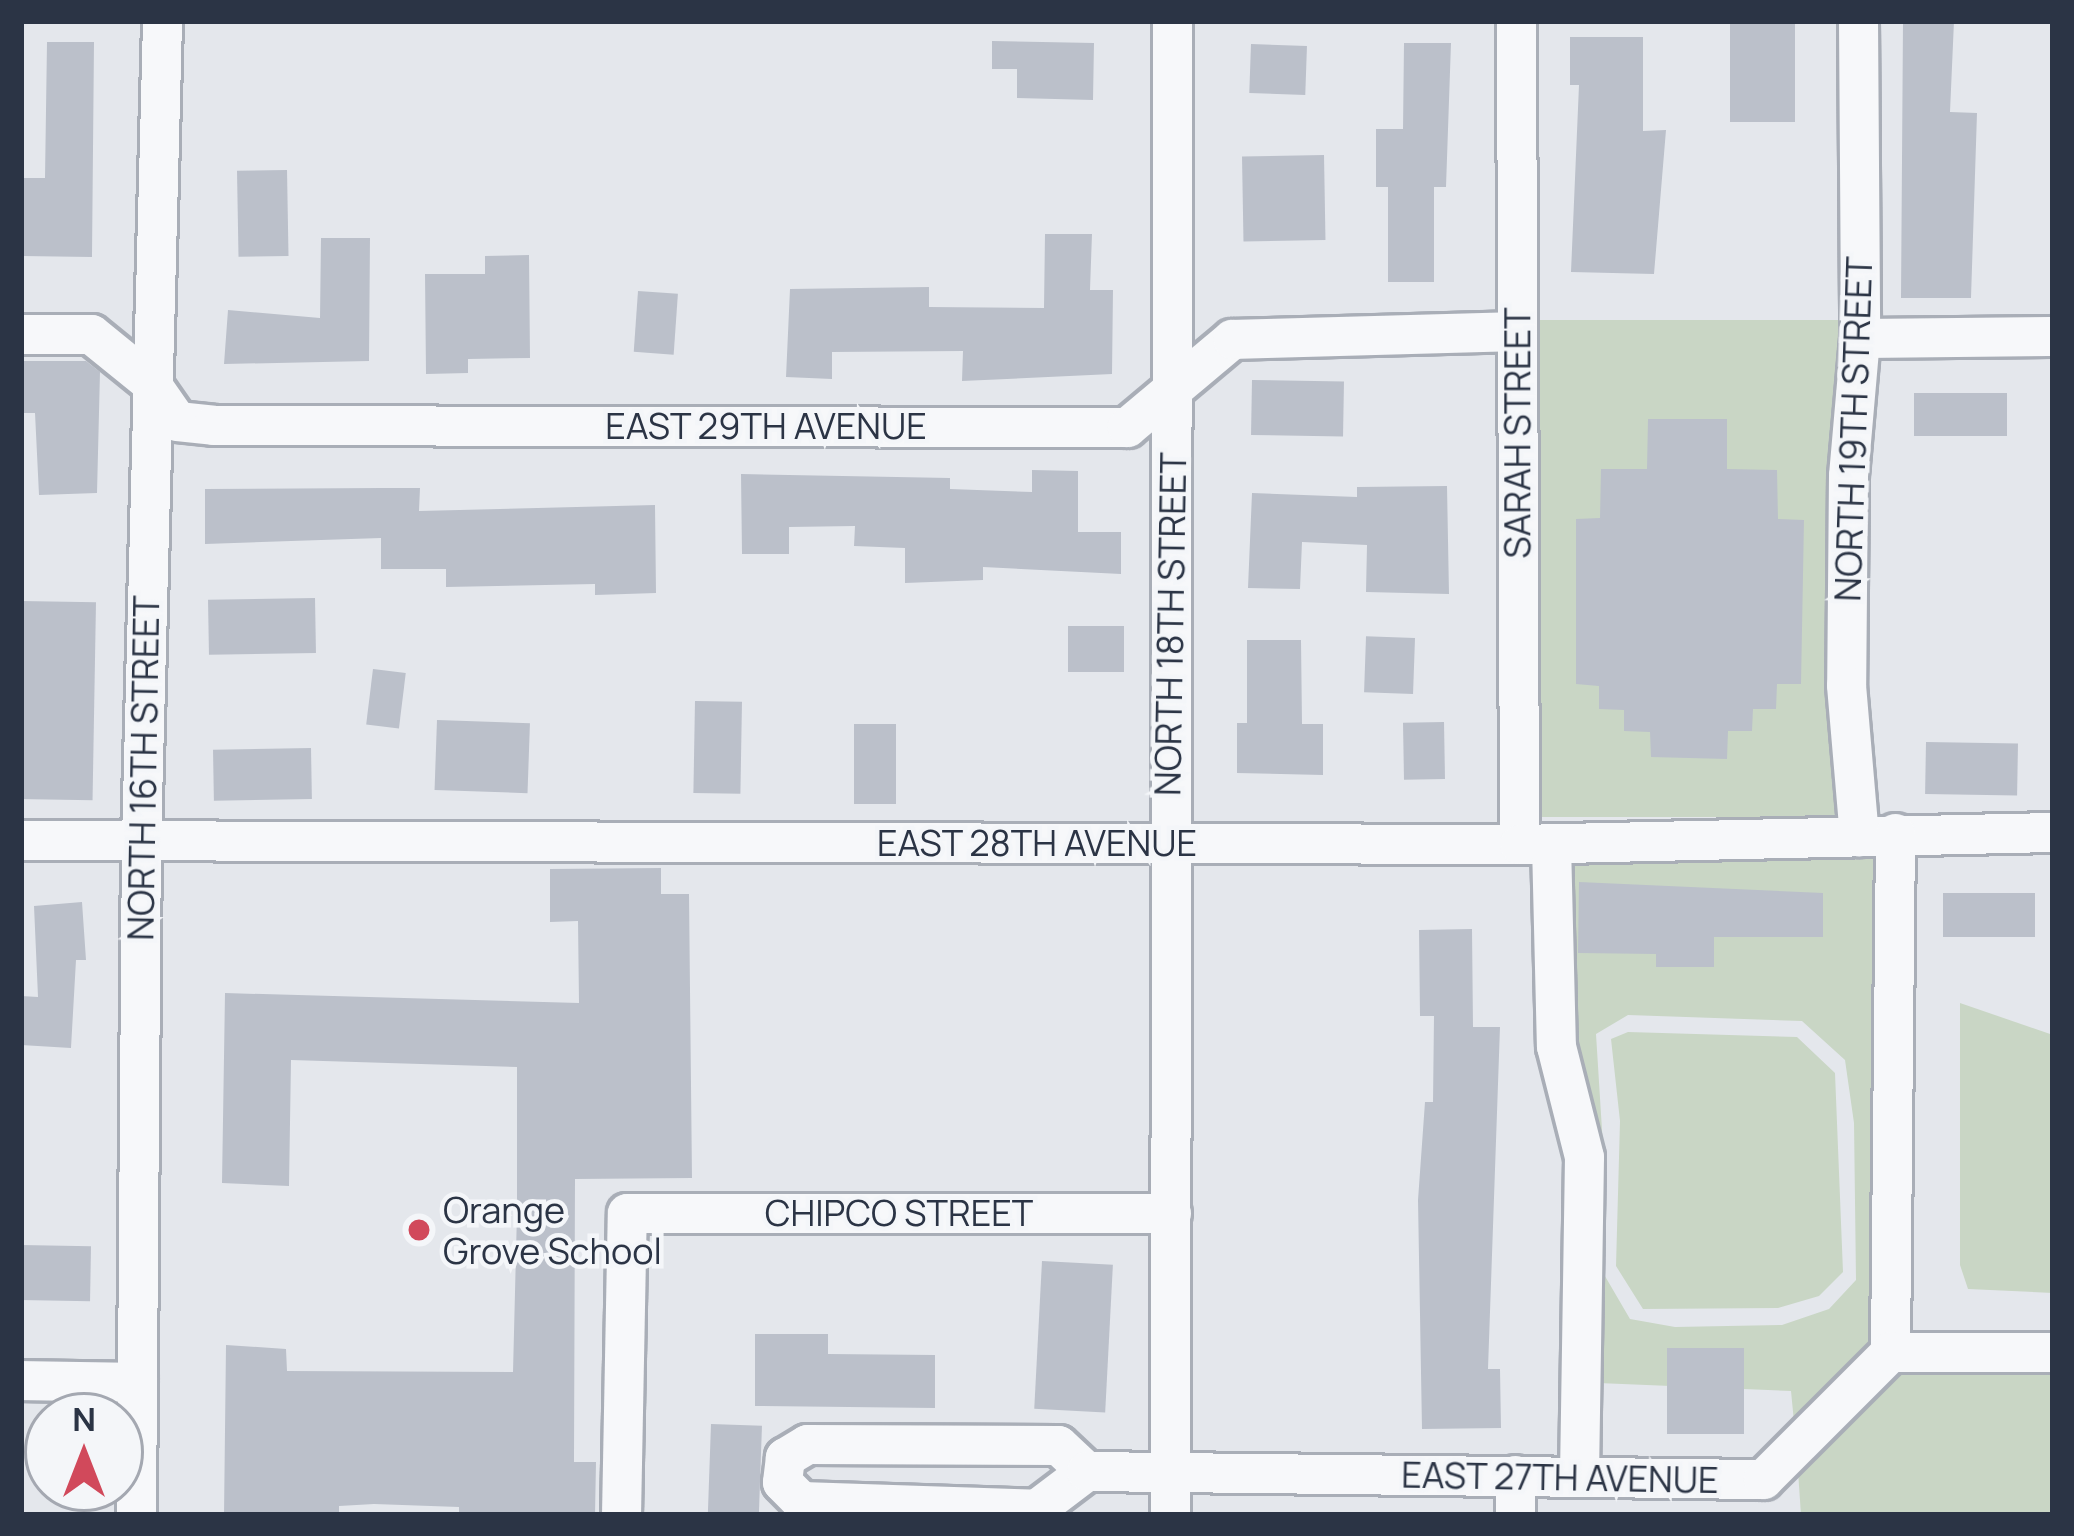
<!DOCTYPE html>
<html>
<head>
<meta charset="utf-8">
<style>
	body { margin:0 }
	#map { position:relative; width:2074px; height:1536px; overflow:hidden; background:#e4e7ec; font-family:Manrope,sans-serif }
	div>[style] { position:absolute }
	.green>* { inset:0; background:#c9d6c5; transform-origin:0 0 }
	.building>* { inset:0; background:#bbc0ca; transform-origin:0 0 }
	.roads { filter:drop-shadow(3px 0 #a9aeb7) drop-shadow(-3px 0 #a9aeb7) drop-shadow(0 3px #a9aeb7) drop-shadow(0 -3px #a9aeb7) }
	.minor>* { height:39px; margin:-19.5px; padding:0 19.5px; transform-origin:19.5px; border-radius:19.5px; background:#f7f8fa }
	.dots>* { width:33px; height:33px; translate:-50% -50%; box-sizing:border-box; border:6px solid #f4f6f9; border-radius:50% }
	span { translate:-50% -50%; white-space:nowrap; text-align:center; line-height:1.15; -webkit-text-stroke:9px #f4f6f9; paint-order:stroke }
	.street-label { font-size:36px; color:#2b3445 }
	.poi-label { font-size:36px; color:#2b3445 }
	.left { translate:0 -50%; text-align:left }
	.frame { position:absolute; inset:0; border:24px solid #2b3445; pointer-events:none }
	.north { position:absolute; left:24px; top:1392px; width:120px; height:120px; box-sizing:border-box; background:#f4f6f9; border:3px solid #a4a8b1; border-radius:50%; rotate:0deg; font-size:33px; font-weight:700; line-height:48px; text-align:center; color:#2b3445 }
	.north::after { content:''; display:block; margin:auto; width:42px; height:54px; background:#d1495b; clip-path:polygon(50% 0,100% 100%,50% 72%,0 100%) }
</style>
</head>
<body>
<div id="map">
	<div class="green">
		<div style="left:1842px;top:320px;width:497px;height:308px;rotate:90deg"></div>
		<div style="clip-path:polygon(1877px 855px,1873px 1343px,1794px 1422px,1791px 1391px,1598px 1383px,1602px 1173px,1602px 1271px,1630px 1319px,1675px 1327px,1782px 1325px,1829px 1309px,1856px 1280px,1854px 1123px,1845px 1060px,1802px 1021px,1628px 1015px,1596px 1034px,1604px 1162px,1573px 1043px,1569px 863px)"></div>
		<div style="clip-path:polygon(1960px 1003px,2053px 1035px,2053px 1293px,1968px 1289px,1960px 1265px)"></div>
		<div style="clip-path:polygon(1628px 1032px,1797px 1037px,1835px 1073px,1843px 1272px,1819px 1296px,1778px 1308px,1643px 1309px,1616px 1266px,1620px 1121px,1611px 1039px)"></div>
		<div style="clip-path:polygon(1897px 1372px,2053px 1372px,2053px 1515px,1801px 1515px,1798px 1471px)"></div>
	</div>
	<div class="building">
		<div style="left:1730px;top:21px;width:65px;height:101px"></div>
		<div style="clip-path:polygon(1903px 21px,1954px 21px,1950px 112px,1977px 113px,1971px 298px,1901px 298px)"></div>
		<div style="clip-path:polygon(1570px 37px,1643px 37px,1643px 131px,1666px 130px,1654px 274px,1571px 272px,1579px 85px,1570px 85px)"></div>
		<div style="clip-path:polygon(992px 41px,1094px 43px,1093px 100px,1017px 98px,1017px 69px,992px 69px)"></div>
		<div style="clip-path:polygon(47px 42px,94px 42px,92px 257px,22px 256px,23px 178px,45px 178px)"></div>
		<div style="clip-path:polygon(1404px 43px,1451px 43px,1446px 187px,1434px 187px,1434px 282px,1388px 282px,1388px 187px,1376px 187px,1376px 129px,1403px 129px)"></div>
		<div style="left:1251px;top:44px;width:56px;height:49px;rotate:2deg"></div>
		<div style="left:1324px;top:155px;width:85px;height:82px;rotate:89deg"></div>
		<div style="left:287px;top:170px;width:86px;height:50px;rotate:89deg"></div>
		<div style="clip-path:polygon(1045px 234px,1092px 234px,1090px 290px,1113px 290px,1112px 374px,962px 381px,963px 351px,832px 352px,832px 379px,786px 377px,790px 289px,929px 287px,929px 307px,1044px 308px)"></div>
		<div style="clip-path:polygon(321px 238px,370px 238px,369px 361px,224px 364px,228px 310px,320px 318px)"></div>
		<div style="clip-path:polygon(529px 255px,530px 358px,468px 359px,468px 373px,426px 374px,425px 274px,485px 274px,485px 256px)"></div>
		<div style="left:638px;top:291px;width:40px;height:61px;rotate:4deg"></div>
		<div style="clip-path:polygon(21px 361px,86px 361px,100px 372px,97px 493px,39px 495px,35px 413px,21px 413px)"></div>
		<div style="left:1252px;top:380px;width:92px;height:55px;rotate:1deg"></div>
		<div style="left:1914px;top:393px;width:93px;height:43px"></div>
		<div style="clip-path:polygon(1648px 419px,1727px 419px,1727px 469px,1777px 470px,1778px 519px,1804px 520px,1801px 684px,1777px 684px,1776px 709px,1753px 709px,1752px 731px,1728px 731px,1727px 759px,1651px 757px,1650px 732px,1624px 731px,1624px 710px,1599px 709px,1599px 686px,1576px 684px,1576px 519px,1600px 518px,1601px 469px,1647px 469px)"></div>
		<div style="clip-path:polygon(1032px 470px,1078px 471px,1078px 532px,1121px 532px,1121px 574px,983px 567px,983px 580px,905px 583px,905px 548px,854px 546px,855px 526px,789px 527px,789px 554px,742px 554px,741px 474px,950px 478px,950px 489px,1032px 492px)"></div>
		<div style="clip-path:polygon(1447px 486px,1449px 594px,1366px 592px,1367px 545px,1302px 542px,1300px 589px,1248px 588px,1252px 493px,1357px 497px,1357px 487px)"></div>
		<div style="clip-path:polygon(382px 488px,420px 488px,419px 511px,655px 505px,656px 593px,595px 595px,595px 584px,446px 587px,446px 569px,381px 569px,381px 538px,205px 544px,205px 489px)"></div>
		<div style="left:315px;top:598px;width:55px;height:107px;rotate:89deg"></div>
		<div style="left:21px;top:601px;width:75px;height:198px;rotate:1deg"></div>
		<div style="left:1068px;top:626px;width:56px;height:46px"></div>
		<div style="left:1415px;top:638px;width:56px;height:49px;rotate:92deg"></div>
		<div style="clip-path:polygon(1247px 640px,1301px 640px,1302px 724px,1323px 724px,1323px 775px,1237px 773px,1237px 723px,1247px 723px)"></div>
		<div style="left:373px;top:669px;width:33px;height:56px;rotate:7deg"></div>
		<div style="left:695px;top:701px;width:47px;height:92px;rotate:1deg"></div>
		<div style="left:437px;top:720px;width:93px;height:70px;rotate:2deg"></div>
		<div style="left:1444px;top:722px;width:57px;height:41px;rotate:89deg"></div>
		<div style="left:854px;top:724px;width:42px;height:80px"></div>
		<div style="left:1926px;top:742px;width:92px;height:52px;rotate:1deg"></div>
		<div style="left:311px;top:748px;width:51px;height:98px;rotate:89deg"></div>
		<div style="clip-path:polygon(661px 868px,661px 894px,689px 894px,692px 1178px,575px 1179px,574px 1462px,596px 1462px,595px 1515px,459px 1515px,459px 1507px,374px 1504px,339px 1506px,339px 1515px,224px 1515px,226px 1345px,286px 1349px,287px 1371px,513px 1372px,517px 1212px,517px 1067px,291px 1060px,289px 1186px,222px 1183px,225px 993px,579px 1003px,578px 921px,550px 922px,550px 869px)"></div>
		<div style="clip-path:polygon(1579px 882px,1823px 893px,1823px 937px,1714px 937px,1714px 967px,1656px 967px,1656px 954px,1578px 953px)"></div>
		<div style="left:1943px;top:893px;width:92px;height:44px"></div>
		<div style="clip-path:polygon(82px 902px,86px 960px,76px 960px,71px 1048px,21px 1045px,21px 996px,38px 997px,34px 906px)"></div>
		<div style="clip-path:polygon(1472px 929px,1473px 1027px,1500px 1027px,1488px 1369px,1500px 1369px,1501px 1428px,1422px 1429px,1418px 1200px,1425px 1102px,1433px 1102px,1434px 1016px,1420px 1016px,1419px 930px)"></div>
		<div style="left:21px;top:1245px;width:70px;height:55px;rotate:1deg"></div>
		<div style="left:1042px;top:1261px;width:71px;height:148px;rotate:3deg"></div>
		<div style="clip-path:polygon(755px 1334px,828px 1334px,828px 1354px,935px 1355px,935px 1408px,755px 1406px)"></div>
		<div style="left:1667px;top:1348px;width:77px;height:86px"></div>
		<div style="left:711px;top:1424px;width:51px;height:91px;rotate:2deg"></div>
	</div>
	<div class="roads">
		<div class="minor">
			<div style="left:1516px;top:21px;width:823px;rotate:89.79deg"></div>
			<div style="left:1858px;top:21px;width:317px;rotate:89.6deg"></div>
			<div style="left:1860px;top:338px;width:138px;rotate:95deg"></div>
			<div style="left:1848px;top:475px;width:210px;rotate:90.5deg"></div>
			<div style="left:1846px;top:685px;width:152px;rotate:85.1deg"></div>
			<div style="left:21px;top:334px;width:70px"></div>
			<div style="left:91px;top:334px;width:76px;rotate:39.1deg"></div>
			<div style="left:150px;top:382px;width:47px;rotate:55.3deg"></div>
			<div style="left:177px;top:421px;width:36px;rotate:6deg"></div>
			<div style="left:213px;top:425px;width:914px;rotate:0.13deg"></div>
			<div style="left:1127px;top:427px;width:137px;rotate:-40deg"></div>
			<div style="left:1232px;top:339px;width:285px;rotate:-1.6deg"></div>
			<div style="left:1860px;top:338px;width:193px;rotate:-0.6deg"></div>
			<div style="left:21px;top:840px;width:1498px;rotate:0.15deg"></div>
			<div style="left:1519px;top:844px;width:534px;rotate:-1.29deg"></div>
			<div style="left:1551px;top:844px;width:202px;rotate:88.6deg"></div>
			<div style="left:1556px;top:1046px;width:114px;rotate:75.8deg"></div>
			<div style="left:1584px;top:1157px;width:318px;rotate:90.9deg"></div>
			<div style="left:1890px;top:1352px;width:519px;rotate:-89.45deg"></div>
			<div style="left:21px;top:1380px;width:116px;rotate:1deg"></div>
			<div style="left:1086px;top:1471px;width:38px;rotate:-137deg"></div>
			<div style="left:1058px;top:1445px;width:251px;rotate:-179.8deg"></div>
			<div style="left:807px;top:1444px;width:26px;rotate:149deg"></div>
			<div style="left:785px;top:1457px;width:25px;rotate:97deg"></div>
			<div style="left:782px;top:1482px;width:27px;rotate:45deg"></div>
			<div style="left:801px;top:1501px;width:235px;rotate:1.9deg"></div>
			<div style="left:1036px;top:1509px;width:63px;rotate:-37.2deg"></div>
			<div style="left:1086px;top:1471px;width:677px;rotate:0.68deg"></div>
			<div style="left:1763px;top:1479px;width:180px;rotate:-45deg"></div>
			<div style="left:1890px;top:1352px;width:163px"></div>
			<div style="left:136px;top:1515px;width:675px;rotate:-89.58deg"></div>
			<div style="left:141px;top:840px;width:819px;rotate:-88.53deg"></div>
			<div style="left:621px;top:1515px;width:302px;rotate:-88.9deg"></div>
			<div style="left:627px;top:1213px;width:544px"></div>
			<div style="left:1170px;top:1515px;width:1494px;rotate:-89.92deg"></div>
			<div style="left:1515px;top:1515px;width:40px;rotate:-90deg"></div>
		</div>
	</div>
	<div class="dots">
		<div style="left:419px;top:1230px;background:#d1495b"></div>
	</div>
	<div class="street-label">
		<span style="left:766px;top:426px">EAST 29TH AVENUE</span>
		<span style="left:1853px;top:429px;rotate:-88deg">NORTH 19TH STREET</span>
		<span style="left:1517px;top:433px;rotate:-90deg">SARAH STREET</span>
		<span style="left:1170px;top:624px;rotate:-89deg">NORTH 18TH STREET</span>
		<span style="left:143px;top:768px;rotate:-89deg">NORTH 16TH STREET</span>
		<span style="left:1037px;top:843px">EAST 28TH AVENUE</span>
		<span style="left:899px;top:1213px">CHIPCO STREET</span>
		<span style="left:1560px;top:1477px;rotate:1deg">EAST 27TH AVENUE</span>
	</div>
	<div class="poi-label">
		<span class="left" style="left:443px;top:1230px">Orange<br>Grove School</span>
	</div>
	<div class="frame"></div>
	<div class="north">N</div>
</div>
</body>
</html>
